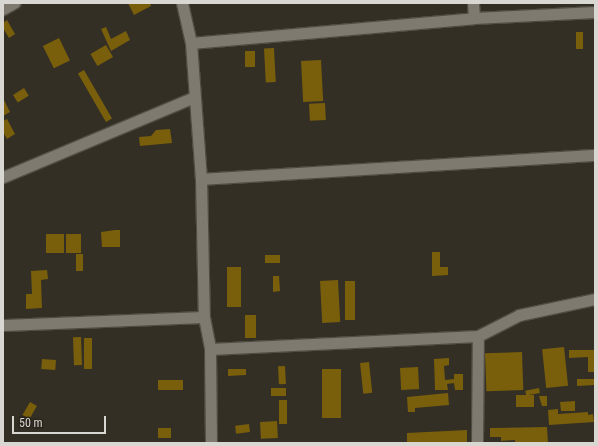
<!DOCTYPE html>
<html>
<head>
<meta charset="utf-8">
<style>
	body { margin:0 }
	#map { position:relative; width:598px; height:446px; overflow:hidden; background:#332f25; font-family:"Roboto Condensed",sans-serif }
	div>[style] { position:absolute }
	.building>* { inset:0; background:#795e0b; transform-origin:0 0 }
	.roads { filter:drop-shadow(1px 0 #504d45) drop-shadow(-1px 0 #504d45) drop-shadow(0 1px #504d45) drop-shadow(0 -1px #504d45) }
	.minor>* { height:11px; margin:-5.5px; padding:0 5.5px; transform-origin:5.5px; border-radius:5.5px; background:#7e7a6f }
	span { translate:-50% -50%; white-space:nowrap; text-align:center; line-height:1.15; -webkit-text-stroke:4px #29251c; paint-order:stroke }
	.frame { position:absolute; inset:0; border:4px solid #d9d7d1; pointer-events:none }
	.scale { position:absolute; left:12px; top:416px; width:94px; height:18px; box-sizing:border-box; border:2px solid #d9d7d1; border-top:0; padding-left:5px; font-size:12px; line-height:14px; white-space:nowrap; color:#d9d7d1; -webkit-text-stroke:3px #29251c; paint-order:stroke }
</style>
</head>
<body>
<div id="map">
	<div class="building">
		<div style="clip-path:polygon(128px 3px,150px 3px,151px 6px,134px 15px)"></div>
		<div style="clip-path:polygon(7px 20px,15px 34px,9px 38px,3px 28px,3px 23px)"></div>
		<div style="clip-path:polygon(106px 27px,111px 39px,126px 31px,130px 40px,111px 51px,101px 29px)"></div>
		<div style="left:576px;top:32px;width:7px;height:17px"></div>
		<div style="left:59px;top:38px;width:25px;height:18px;rotate:64deg"></div>
		<div style="left:106px;top:45px;width:14px;height:18px;rotate:60deg"></div>
		<div style="left:274px;top:48px;width:34px;height:10px;rotate:87deg"></div>
		<div style="left:245px;top:51px;width:10px;height:16px"></div>
		<div style="left:321px;top:60px;width:41px;height:20px;rotate:87deg"></div>
		<div style="left:84px;top:70px;width:56px;height:7px;rotate:60deg"></div>
		<div style="left:24px;top:88px;width:9px;height:13px;rotate:58deg"></div>
		<div style="clip-path:polygon(3px 98px,10px 112px,3px 116px)"></div>
		<div style="left:325px;top:103px;width:17px;height:16px;rotate:87deg"></div>
		<div style="clip-path:polygon(7px 119px,15px 134px,7px 139px,3px 132px,3px 121px)"></div>
		<div style="clip-path:polygon(170px 129px,172px 143px,140px 146px,139px 137px,151px 136px,156px 130px)"></div>
		<div style="clip-path:polygon(115px 230px,120px 230px,120px 247px,102px 247px,101px 232px)"></div>
		<div style="left:64px;top:234px;width:19px;height:18px;rotate:90deg"></div>
		<div style="left:66px;top:234px;width:15px;height:19px"></div>
		<div style="clip-path:polygon(432px 252px,440px 252px,440px 267px,448px 267px,448px 275px,432px 276px)"></div>
		<div style="left:76px;top:254px;width:7px;height:17px"></div>
		<div style="left:265px;top:255px;width:15px;height:8px"></div>
		<div style="left:227px;top:267px;width:14px;height:40px"></div>
		<div style="clip-path:polygon(47px 270px,48px 279px,41px 280px,42px 308px,26px 309px,26px 294px,32px 294px,31px 271px)"></div>
		<div style="clip-path:polygon(273px 276px,279px 276px,280px 291px,273px 292px)"></div>
		<div style="left:338px;top:280px;width:42px;height:18px;rotate:87deg"></div>
		<div style="left:345px;top:281px;width:10px;height:39px"></div>
		<div style="left:245px;top:315px;width:11px;height:23px"></div>
		<div style="left:81px;top:337px;width:28px;height:8px;rotate:88deg"></div>
		<div style="left:84px;top:338px;width:8px;height:31px"></div>
		<div style="left:564px;top:347px;width:39px;height:22px;rotate:84deg"></div>
		<div style="clip-path:polygon(569px 350px,595px 350px,595px 372px,588px 372px,588px 357px,569px 358px)"></div>
		<div style="left:522px;top:352px;width:38px;height:37px;rotate:88deg"></div>
		<div style="clip-path:polygon(449px 358px,449px 365px,444px 366px,445px 380px,454px 379px,454px 374px,463px 374px,463px 390px,455px 390px,454px 383px,447px 384px,448px 390px,435px 390px,434px 359px)"></div>
		<div style="left:42px;top:359px;width:14px;height:10px;rotate:4deg"></div>
		<div style="left:369px;top:362px;width:31px;height:9px;rotate:84deg"></div>
		<div style="left:285px;top:366px;width:18px;height:7px;rotate:87deg"></div>
		<div style="left:418px;top:367px;width:22px;height:18px;rotate:87deg"></div>
		<div style="clip-path:polygon(228px 369px,246px 369px,246px 375px,228px 376px)"></div>
		<div style="left:322px;top:369px;width:19px;height:49px"></div>
		<div style="clip-path:polygon(577px 379px,595px 379px,595px 385px,577px 386px)"></div>
		<div style="left:183px;top:380px;width:10px;height:25px;rotate:90deg"></div>
		<div style="left:271px;top:388px;width:15px;height:8px"></div>
		<div style="left:539px;top:388px;width:5px;height:14px;rotate:79deg"></div>
		<div style="clip-path:polygon(448px 393px,449px 405px,415px 408px,415px 412px,408px 412px,407px 397px)"></div>
		<div style="left:534px;top:395px;width:12px;height:18px;rotate:90deg"></div>
		<div style="clip-path:polygon(539px 396px,547px 396px,547px 406px,542px 406px)"></div>
		<div style="left:279px;top:400px;width:8px;height:24px"></div>
		<div style="clip-path:polygon(575px 401px,575px 411px,561px 411px,560px 402px)"></div>
		<div style="left:30px;top:402px;width:8px;height:15px;rotate:30deg"></div>
		<div style="clip-path:polygon(558px 409px,558px 414px,588px 412px,588px 415px,593px 414px,594px 422px,549px 425px,548px 410px)"></div>
		<div style="left:277px;top:421px;width:17px;height:17px;rotate:87deg"></div>
		<div style="left:249px;top:424px;width:8px;height:14px;rotate:83deg"></div>
		<div style="clip-path:polygon(547px 427px,548px 443px,515px 443px,515px 440px,501px 441px,501px 437px,490px 437px,490px 428px)"></div>
		<div style="left:158px;top:428px;width:13px;height:10px"></div>
		<div style="clip-path:polygon(467px 430px,467px 443px,407px 443px,407px 433px)"></div>
	</div>
	<div class="roads">
		<div class="minor">
			<div style="left:182px;top:3px;width:41px;rotate:77.3deg"></div>
			<div style="left:191px;top:43px;width:136px;rotate:85.8deg"></div>
			<div style="left:201px;top:179px;width:138px;rotate:88.8deg"></div>
			<div style="left:204px;top:317px;width:33px;rotate:79deg"></div>
			<div style="left:210px;top:349px;width:94px;rotate:89.4deg"></div>
			<div style="left:473px;top:3px;width:15px;rotate:86deg"></div>
			<div style="left:3px;top:9px;width:13px;rotate:-29deg"></div>
			<div style="left:191px;top:43px;width:284px;rotate:-5deg"></div>
			<div style="left:474px;top:18px;width:121px;rotate:-2.8deg"></div>
			<div style="left:3px;top:177px;width:207px;rotate:-22.7deg"></div>
			<div style="left:201px;top:179px;width:395px;rotate:-3.5deg"></div>
			<div style="left:3px;top:325px;width:201px;rotate:-2.3deg"></div>
			<div style="left:210px;top:349px;width:268px;rotate:-2.8deg"></div>
			<div style="left:478px;top:336px;width:46px;rotate:-27.1deg"></div>
			<div style="left:519px;top:315px;width:78px;rotate:-11.9deg"></div>
			<div style="left:477px;top:443px;width:107px;rotate:-89.5deg"></div>
		</div>
	</div>
	<div class="frame"></div>
	<div class="scale">50 m</div>
</div>
</body>
</html>
